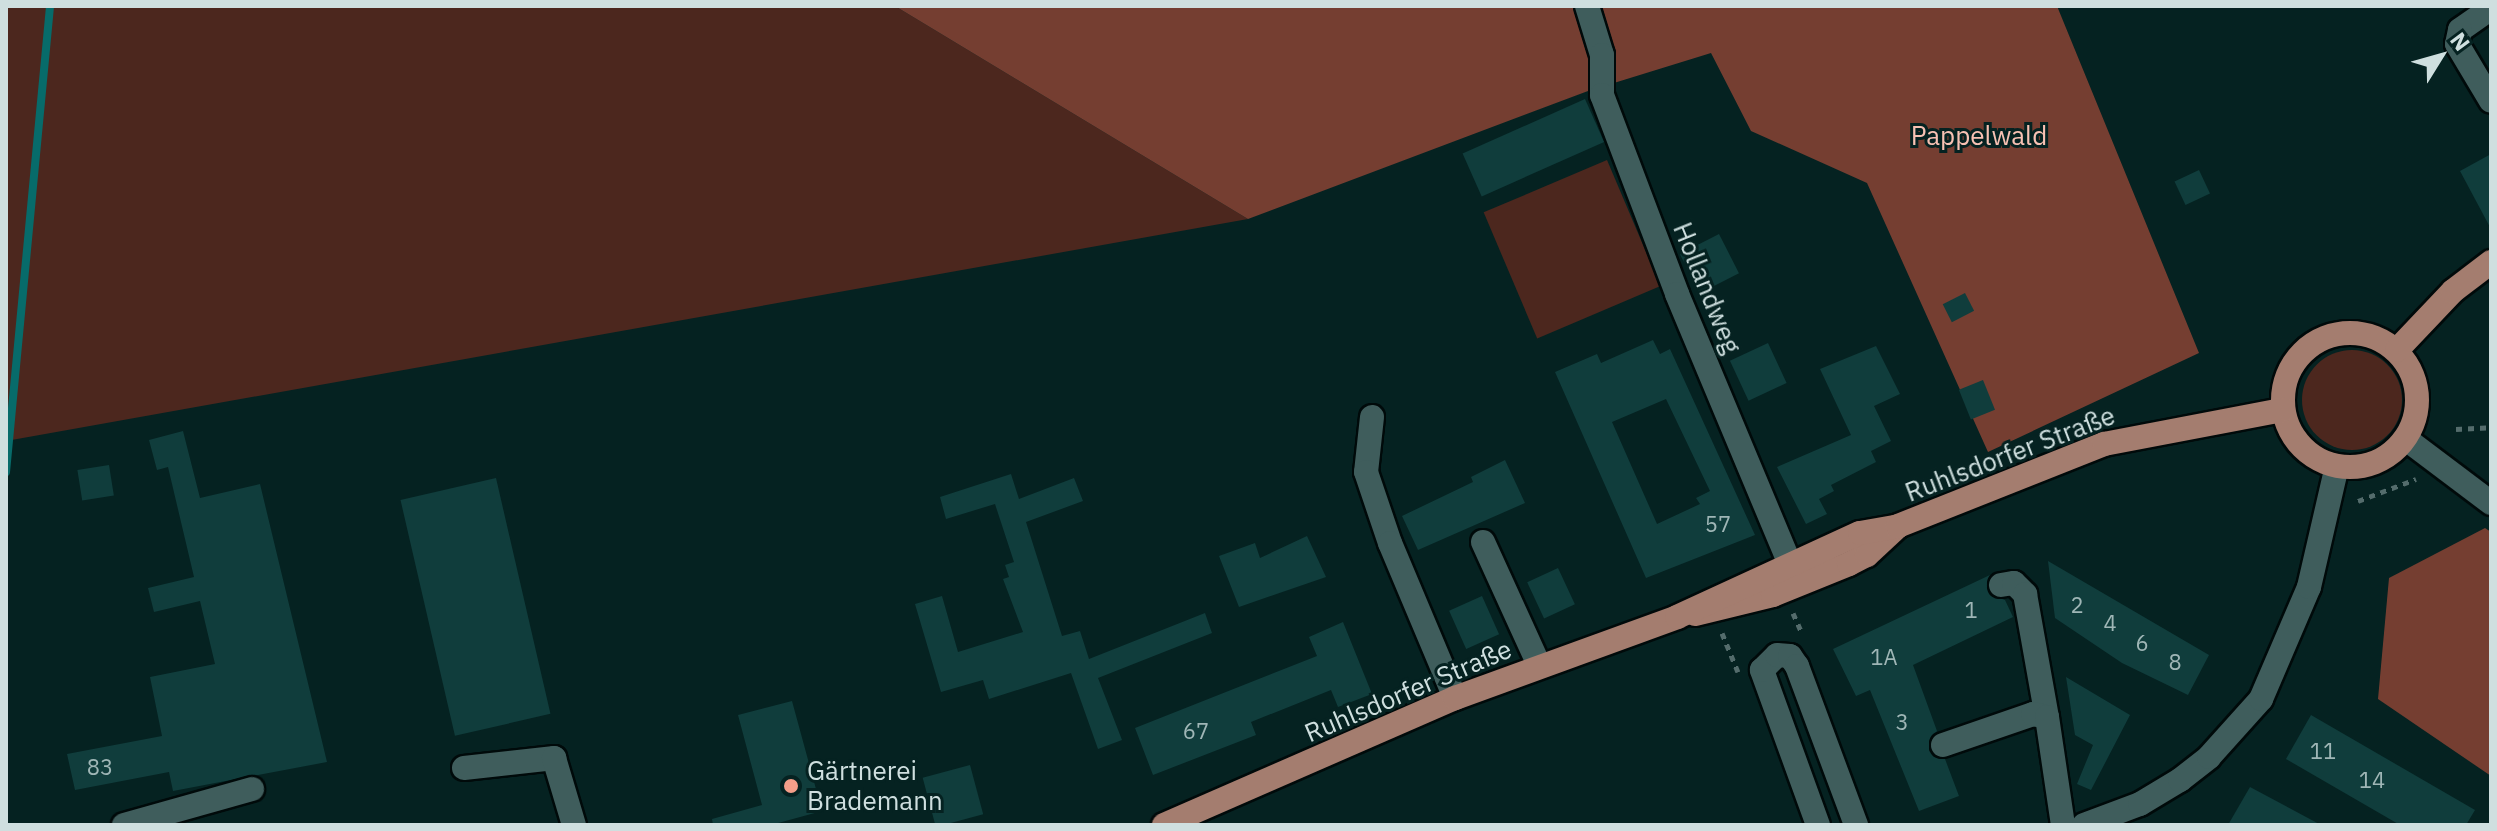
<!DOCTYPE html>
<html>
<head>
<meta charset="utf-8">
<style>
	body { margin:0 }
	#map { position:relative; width:2497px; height:831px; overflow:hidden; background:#052221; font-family:"IBM Plex Sans",sans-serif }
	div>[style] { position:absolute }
	.green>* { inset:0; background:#4c271e; transform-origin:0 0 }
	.round { border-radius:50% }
	.forest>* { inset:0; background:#753e31 }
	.stream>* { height:8px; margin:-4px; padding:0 4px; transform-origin:4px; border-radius:4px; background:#076b6a }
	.building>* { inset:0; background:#103d3c; transform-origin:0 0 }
	.path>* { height:5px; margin-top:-2.5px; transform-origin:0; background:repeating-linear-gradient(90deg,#546c6c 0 6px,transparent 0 12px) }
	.roads { filter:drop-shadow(2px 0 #000a0a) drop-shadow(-2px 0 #000a0a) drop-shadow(0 2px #000a0a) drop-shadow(0 -2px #000a0a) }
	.minor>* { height:24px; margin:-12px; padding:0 12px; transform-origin:12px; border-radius:12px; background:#3f5d5c }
	.major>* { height:24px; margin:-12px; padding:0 12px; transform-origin:12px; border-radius:12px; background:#a47d6f }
	.major>.ring { margin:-12px; padding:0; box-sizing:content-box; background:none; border:24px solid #a47d6f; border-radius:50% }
	.dots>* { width:22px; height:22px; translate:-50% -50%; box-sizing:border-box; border:4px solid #052221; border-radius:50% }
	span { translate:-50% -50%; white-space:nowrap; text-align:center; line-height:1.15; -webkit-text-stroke:6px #052221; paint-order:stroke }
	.number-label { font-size:22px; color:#9fb6b6 }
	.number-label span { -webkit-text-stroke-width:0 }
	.park-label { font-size:26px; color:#f7c1b3 }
	.street-label { font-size:26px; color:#cfdfdf }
	.poi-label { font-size:26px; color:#cfdfdf }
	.left { translate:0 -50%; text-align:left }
	.frame { position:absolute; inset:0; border:8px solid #cfdfdf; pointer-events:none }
	.north { position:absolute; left:2401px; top:16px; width:80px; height:80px; -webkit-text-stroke:6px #052221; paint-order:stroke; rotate:53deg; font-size:22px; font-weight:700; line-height:32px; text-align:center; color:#cfdfdf }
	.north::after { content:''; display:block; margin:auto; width:28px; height:36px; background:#cfdfdf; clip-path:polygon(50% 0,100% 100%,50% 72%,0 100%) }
</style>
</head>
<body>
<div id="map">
	<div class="green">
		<div style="clip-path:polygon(6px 6px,895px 6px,1248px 219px,6px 441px)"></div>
		<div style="left:1607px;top:160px;width:137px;height:134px;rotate:67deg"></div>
		<div class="round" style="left:2302px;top:350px;width:100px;height:100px"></div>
	</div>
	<div class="forest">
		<div style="clip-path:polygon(895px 6px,2057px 6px,2199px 353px,1988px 452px,1867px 183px,1751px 131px,1711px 53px,1588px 91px,1248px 219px)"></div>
		<div style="clip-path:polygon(2485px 528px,2491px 532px,2491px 776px,2378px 699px,2389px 578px)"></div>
	</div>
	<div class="stream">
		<div style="left:6px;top:472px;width:468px;rotate:-84.6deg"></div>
	</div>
	<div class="building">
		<div style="left:1585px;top:99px;width:47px;height:134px;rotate:66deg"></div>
		<div style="clip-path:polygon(2491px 154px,2491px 229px,2460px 171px)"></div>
		<div style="left:2199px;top:170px;width:26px;height:27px;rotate:65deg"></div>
		<div style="left:1719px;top:234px;width:44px;height:44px;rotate:63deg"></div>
		<div style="left:1965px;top:293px;width:20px;height:25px;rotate:63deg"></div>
		<div style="clip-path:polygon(evenodd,1653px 340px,1660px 354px,1670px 349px,1755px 535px,1646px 578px,1555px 372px,1597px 354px,1601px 363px,1653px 340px,1666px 399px,1710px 491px,1696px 498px,1700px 504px,1657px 524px,1612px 422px,1666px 399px)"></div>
		<div style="left:1768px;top:343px;width:44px;height:42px;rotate:65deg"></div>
		<div style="clip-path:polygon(1876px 346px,1900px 394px,1874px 406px,1891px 441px,1871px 451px,1876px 462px,1831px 485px,1834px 491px,1819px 499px,1827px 514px,1806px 524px,1777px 467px,1851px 435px,1820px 369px)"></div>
		<div style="left:1983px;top:380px;width:32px;height:26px;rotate:68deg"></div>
		<div style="clip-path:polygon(183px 431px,200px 498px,260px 484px,327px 762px,173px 791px,169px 772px,75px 790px,67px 754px,162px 736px,150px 677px,215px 664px,200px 601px,154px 612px,148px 588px,194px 577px,168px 467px,157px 470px,149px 440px)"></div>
		<div style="clip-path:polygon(1505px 460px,1525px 503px,1418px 550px,1402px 516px,1473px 482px,1471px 477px)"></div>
		<div style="left:109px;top:465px;width:31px;height:32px;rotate:81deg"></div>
		<div style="clip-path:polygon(1011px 474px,1019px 499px,1074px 478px,1083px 501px,1026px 522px,1062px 636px,1080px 631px,1089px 659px,1205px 613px,1212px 633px,1098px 678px,1122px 740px,1098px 749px,1071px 673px,989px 699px,983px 680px,941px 692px,915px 604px,942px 596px,958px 652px,1023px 632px,1003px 579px,1009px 577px,1005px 565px,1014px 562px,995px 504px,946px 519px,940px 497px)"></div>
		<div style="left:496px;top:478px;width:242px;height:98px;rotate:77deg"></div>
		<div style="clip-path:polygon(1307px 536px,1326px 577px,1239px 607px,1219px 556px,1255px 543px,1260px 558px)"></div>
		<div style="clip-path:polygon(2048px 561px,2209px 655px,2188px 695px,2122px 663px,2055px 618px)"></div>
		<div style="left:1558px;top:568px;width:40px;height:34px;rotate:65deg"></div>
		<div style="clip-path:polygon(1990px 575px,1989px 594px,2005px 600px,2013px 617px,1913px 665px,1937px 731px,1929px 741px,1929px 751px,1945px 759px,1959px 796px,1919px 811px,1870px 690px,1856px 696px,1833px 649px)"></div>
		<div style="left:1482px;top:596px;width:42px;height:36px;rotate:66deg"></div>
		<div style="clip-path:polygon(1343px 622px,1372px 694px,1338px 707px,1331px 690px,1251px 722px,1256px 735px,1153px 775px,1135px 728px,1317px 656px,1309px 637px)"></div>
		<div style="clip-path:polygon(2066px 677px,2130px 715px,2091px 790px,2077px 784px,2093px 745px,2075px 735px)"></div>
		<div style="clip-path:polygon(792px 701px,822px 811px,771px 825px,713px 825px,712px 819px,762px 805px,738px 715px)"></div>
		<div style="clip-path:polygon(2311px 715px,2475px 810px,2466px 825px,2400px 825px,2286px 759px)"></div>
		<div style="left:970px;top:765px;width:51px;height:49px;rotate:75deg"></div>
		<div style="clip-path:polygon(2250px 787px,2321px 825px,2228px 825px)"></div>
	</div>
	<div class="path">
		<div style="left:2456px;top:429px;width:35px;rotate:-3deg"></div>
		<div style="left:2358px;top:501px;width:62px;rotate:-20.8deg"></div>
		<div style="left:1793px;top:613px;width:22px;rotate:66deg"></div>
		<div style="left:1722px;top:633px;width:42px;rotate:67.7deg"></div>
	</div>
	<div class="roads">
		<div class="minor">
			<div style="left:1587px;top:6px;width:51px;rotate:73deg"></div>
			<div style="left:1602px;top:55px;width:40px;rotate:90deg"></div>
			<div style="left:1602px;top:95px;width:213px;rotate:69.3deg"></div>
			<div style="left:1677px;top:294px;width:313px;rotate:67.3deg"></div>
			<div style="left:2487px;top:11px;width:33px;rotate:145deg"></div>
			<div style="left:2460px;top:30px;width:14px;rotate:102deg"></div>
			<div style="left:2457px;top:44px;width:66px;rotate:59.2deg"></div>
			<div style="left:1372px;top:417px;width:55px;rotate:96.2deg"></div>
			<div style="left:1366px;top:472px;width:75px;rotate:71.3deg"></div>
			<div style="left:1390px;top:543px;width:168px;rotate:67.2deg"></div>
			<div style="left:2406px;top:439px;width:106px;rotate:37deg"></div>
			<div style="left:1483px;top:542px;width:137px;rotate:65.5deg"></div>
			<div style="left:2001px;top:585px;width:13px;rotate:-9deg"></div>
			<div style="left:2014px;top:583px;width:16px;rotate:45deg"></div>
			<div style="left:2025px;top:594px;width:125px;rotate:79.9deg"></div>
			<div style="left:1943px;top:745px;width:95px;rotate:-19deg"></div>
			<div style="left:2033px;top:714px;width:14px;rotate:12deg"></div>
			<div style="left:2047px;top:717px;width:109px;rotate:81.6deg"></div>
			<div style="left:464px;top:768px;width:91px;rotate:-6.3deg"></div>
			<div style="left:554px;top:758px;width:70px;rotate:73.4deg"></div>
			<div style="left:124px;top:825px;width:133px;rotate:-15.7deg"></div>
			<div style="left:1818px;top:825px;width:165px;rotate:-109.9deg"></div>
			<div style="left:1762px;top:670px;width:21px;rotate:-45deg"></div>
			<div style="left:1777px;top:655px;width:13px;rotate:4deg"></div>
			<div style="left:1790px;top:656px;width:12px;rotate:55deg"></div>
			<div style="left:1797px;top:666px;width:170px;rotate:69.6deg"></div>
			<div style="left:2084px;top:825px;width:60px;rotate:-20.6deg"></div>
			<div style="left:2140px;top:804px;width:47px;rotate:-31deg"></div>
			<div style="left:2180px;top:780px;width:37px;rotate:-38deg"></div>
			<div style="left:2209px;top:757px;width:78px;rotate:-48.1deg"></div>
			<div style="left:2261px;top:699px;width:122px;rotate:-66.8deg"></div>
			<div style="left:2309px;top:587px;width:124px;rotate:-77deg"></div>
		</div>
		<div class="major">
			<div class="ring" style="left:2283px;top:333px;width:110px;height:110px"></div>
			<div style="left:2397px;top:350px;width:81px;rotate:-46.5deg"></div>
			<div style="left:2453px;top:291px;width:48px;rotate:-37.3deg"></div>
			<div style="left:1695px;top:614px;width:80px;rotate:-13.7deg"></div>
			<div style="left:1773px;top:595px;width:82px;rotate:-22.2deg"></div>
			<div style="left:1849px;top:564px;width:20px;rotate:-27deg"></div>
			<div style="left:1867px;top:555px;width:41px;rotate:-43deg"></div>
			<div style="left:1164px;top:825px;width:318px;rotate:-23.6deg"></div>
			<div style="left:1455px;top:698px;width:236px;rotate:-20deg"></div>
			<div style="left:1677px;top:617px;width:201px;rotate:-24.7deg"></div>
			<div style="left:1860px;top:533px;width:39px;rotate:-10deg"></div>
			<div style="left:1898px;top:526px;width:222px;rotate:-21.7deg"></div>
			<div style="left:2104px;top:444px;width:182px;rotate:-10.8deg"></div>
		</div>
	</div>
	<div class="dots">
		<div style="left:791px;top:786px;background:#f49e89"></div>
	</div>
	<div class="number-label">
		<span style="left:1718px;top:524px">57</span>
		<span style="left:2077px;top:605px">2</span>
		<span style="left:1971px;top:610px">1</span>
		<span style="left:2110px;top:623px">4</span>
		<span style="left:2142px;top:643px">6</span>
		<span style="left:1884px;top:657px">1A</span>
		<span style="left:2175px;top:662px">8</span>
		<span style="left:1902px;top:722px">3</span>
		<span style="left:1196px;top:731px">67</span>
		<span style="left:2323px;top:751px">11</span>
		<span style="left:100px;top:767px">83</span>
		<span style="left:2372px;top:780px">14</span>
	</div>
	<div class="park-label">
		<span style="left:1979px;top:136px">Pappelwald</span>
	</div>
	<div class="street-label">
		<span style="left:1707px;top:288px;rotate:68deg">Hollandweg</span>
		<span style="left:2010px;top:454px;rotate:-21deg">Ruhlsdorfer Straße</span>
		<span style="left:1408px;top:691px;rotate:-23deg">Ruhlsdorfer Straße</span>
	</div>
	<div class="poi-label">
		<span class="left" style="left:807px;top:786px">Gärtnerei<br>Brademann</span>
	</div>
	<div class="frame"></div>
	<div class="north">N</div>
</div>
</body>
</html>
